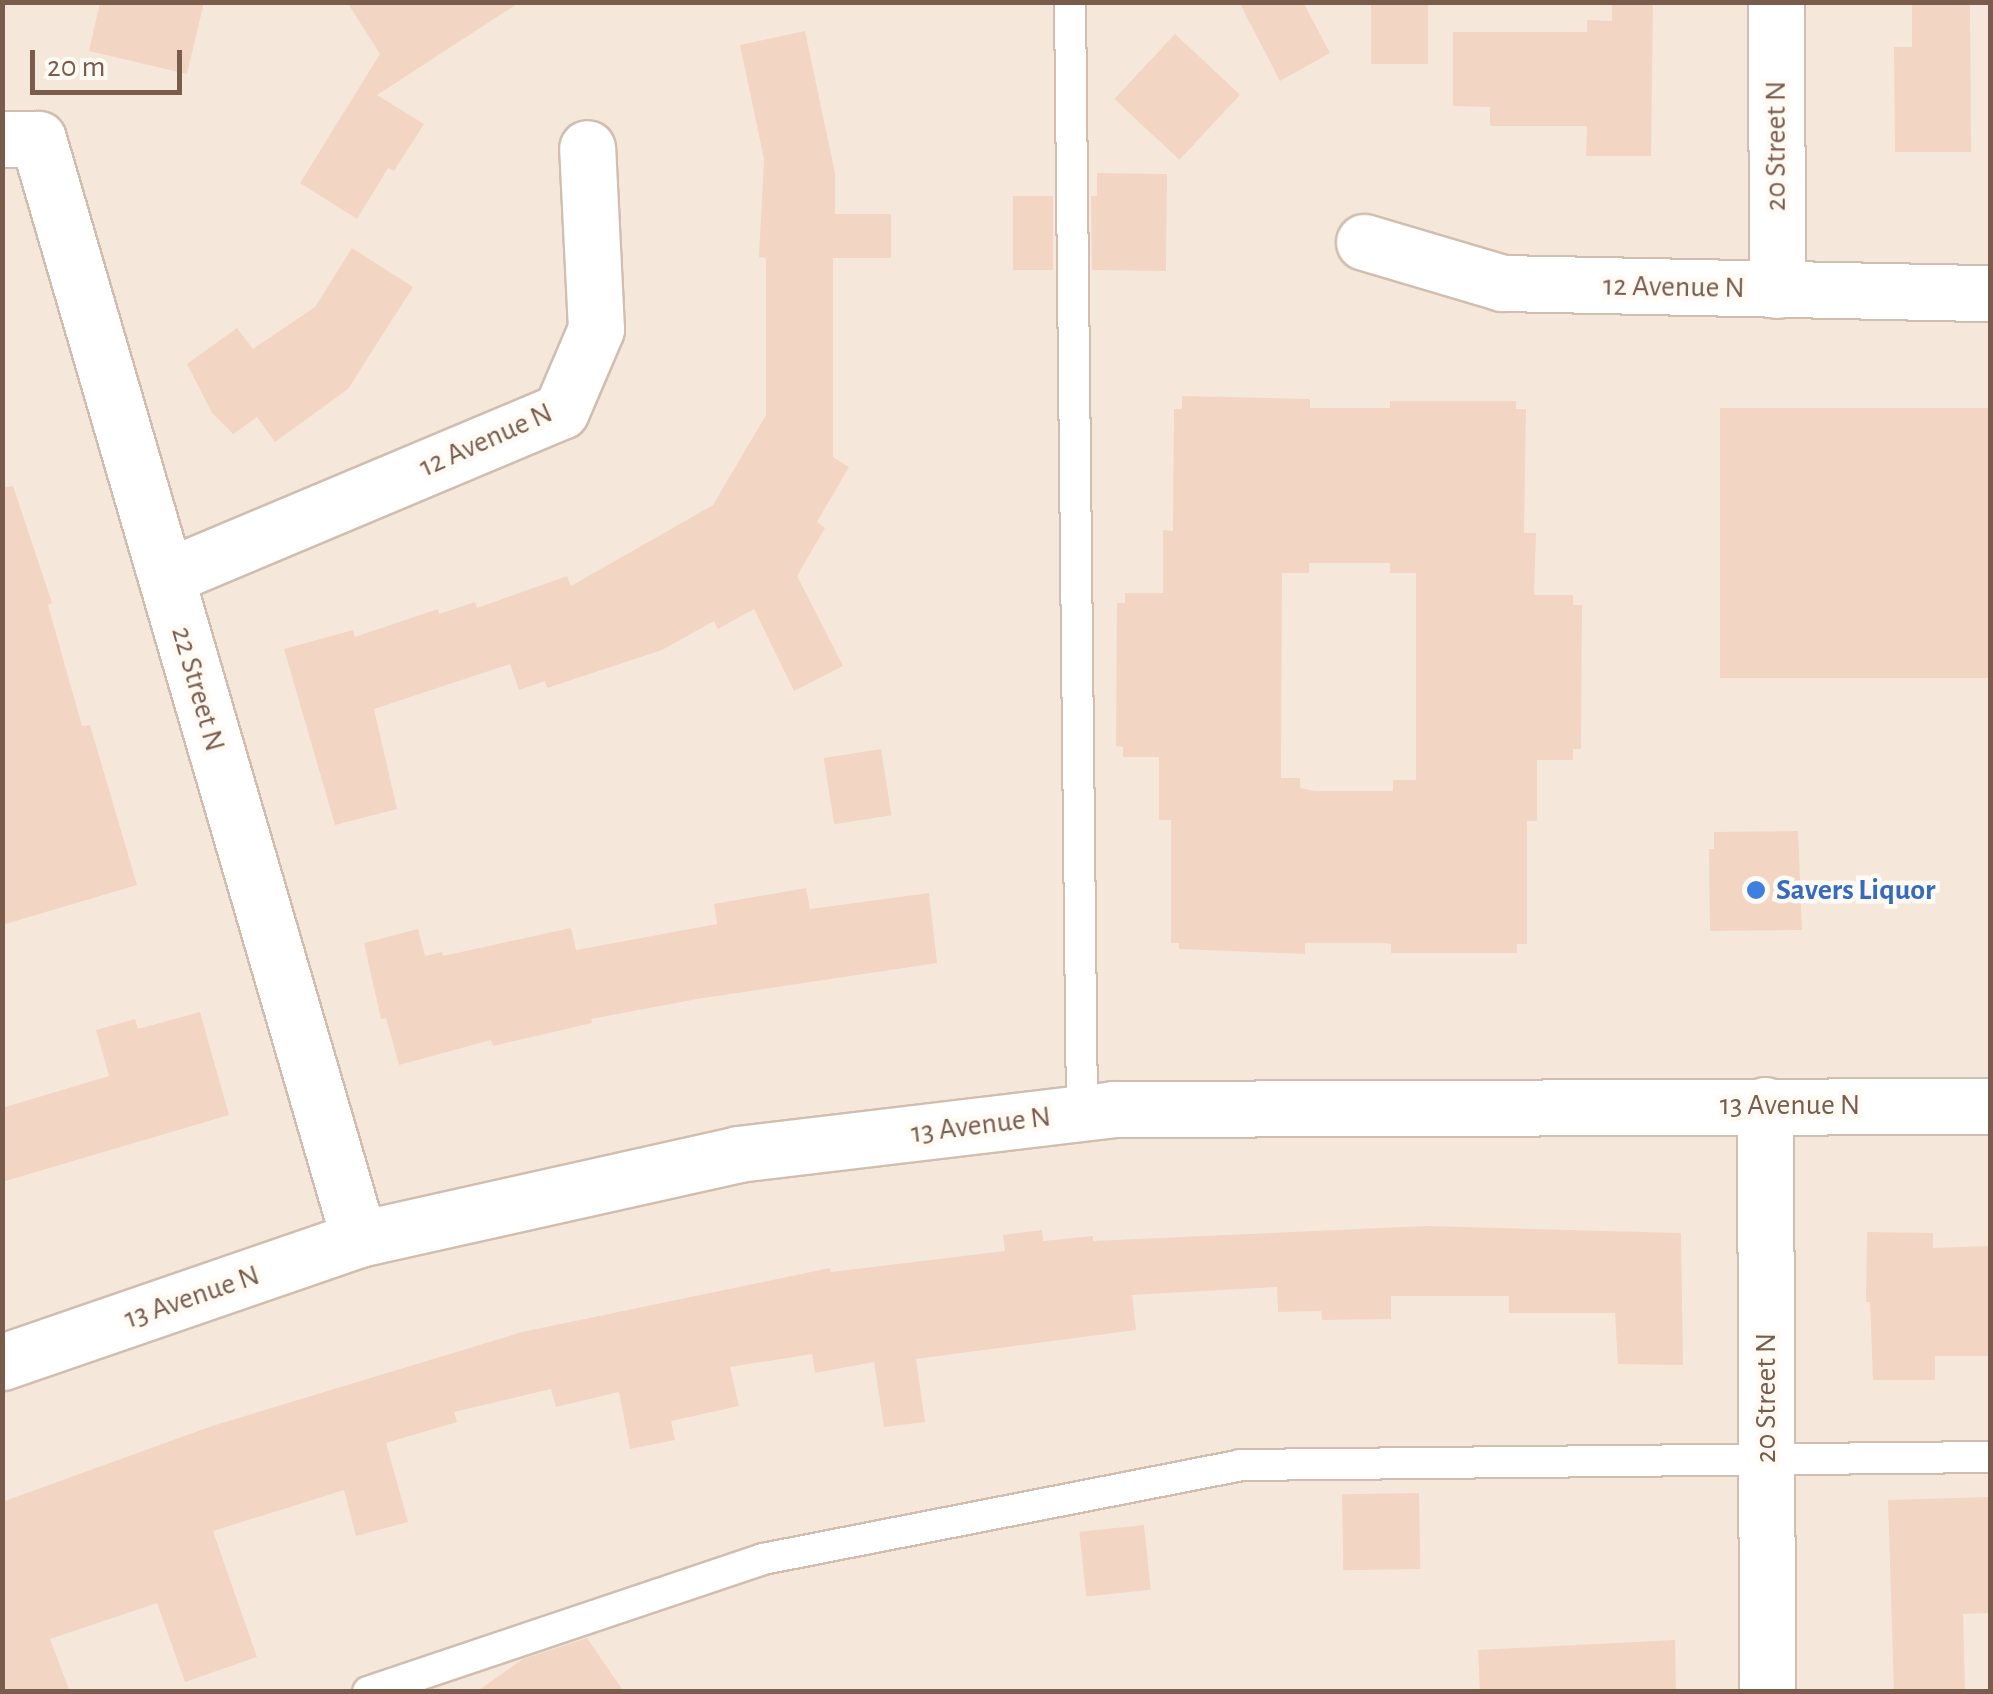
<!DOCTYPE html>
<html>
<head>
<meta charset="utf-8">
<style>
	body { margin:0 }
	#map { position:relative; width:1993px; height:1694px; overflow:hidden; background:#fdf6ec; font-family:"Alegreya Sans",sans-serif }
	div>[style] { position:absolute }
	.residential>* { inset:0; background:#f5e8da; transform-origin:0 0 }
	.building>* { inset:0; background:#f3d5c3; transform-origin:0 0 }
	.roads { filter:drop-shadow(2px 0 #d1beb0) drop-shadow(-2px 0 #d1beb0) drop-shadow(0 2px #d1beb0) drop-shadow(0 -2px #d1beb0) }
	.lane>* { height:30px; margin:-15px; padding:0 15px; transform-origin:15px; border-radius:15px; background:#fff }
	.street>* { height:55px; margin:-27.5px; padding:0 27.5px; transform-origin:27.5px; border-radius:27.5px; background:#fff }
	.dots>* { width:28px; height:28px; translate:-50% -50%; box-sizing:border-box; border:5px solid #fffaf3; border-radius:50% }
	span { translate:-50% -50%; white-space:nowrap; text-align:center; line-height:1.15; -webkit-text-stroke:9px #fffaf3; paint-order:stroke }
	.street-label { font-size:30px; color:#7a5c4d }
	.shop-label { font-size:30px; color:#366cbe; font-weight:700 }
	.left { translate:0 -50%; text-align:left }
	.frame { position:absolute; inset:0; border:5px solid #7a5c4d; pointer-events:none }
	.scale { position:absolute; left:30px; top:50px; width:152px; height:45px; box-sizing:border-box; border:5px solid #7a5c4d; border-top:0; padding-left:12px; font-size:30px; line-height:35px; white-space:nowrap; color:#7a5c4d; -webkit-text-stroke:8px #fffaf3; paint-order:stroke }
</style>
</head>
<body>
<div id="map">
	<div class="residential">
		<div style="left:3px;top:3px;width:1987px;height:1688px"></div>
	</div>
	<div class="building">
		<div style="clip-path:polygon(100px 2px,204px 2px,187px 74px,89px 51px)"></div>
		<div style="clip-path:polygon(347px 2px,520px 2px,377px 95px,424px 124px,394px 171px,388px 168px,357px 219px,300px 183px,380px 54px)"></div>
		<div style="clip-path:polygon(1239px 2px,1303px 2px,1330px 53px,1280px 81px)"></div>
		<div style="left:1371px;top:2px;width:57px;height:62px"></div>
		<div style="clip-path:polygon(1612px 2px,1653px 2px,1651px 156px,1586px 156px,1587px 126px,1490px 126px,1490px 107px,1453px 106px,1453px 32px,1587px 32px,1587px 20px,1612px 21px)"></div>
		<div style="clip-path:polygon(1912px 2px,1970px 2px,1971px 152px,1895px 152px,1894px 47px,1912px 47px)"></div>
		<div style="clip-path:polygon(805px 31px,835px 173px,835px 214px,891px 214px,891px 258px,833px 258px,833px 457px,849px 467px,817px 522px,825px 528px,797px 576px,843px 666px,794px 691px,754px 609px,718px 629px,714px 621px,662px 650px,547px 688px,545px 681px,519px 690px,510px 664px,374px 709px,397px 809px,335px 825px,284px 649px,353px 630px,355px 637px,438px 609px,439px 614px,475px 602px,477px 608px,567px 576px,571px 586px,713px 505px,766px 415px,766px 258px,759px 257px,764px 159px,740px 45px)"></div>
		<div style="left:1175px;top:34px;width:89px;height:89px;rotate:43deg"></div>
		<div style="clip-path:polygon(1097px 173px,1167px 174px,1166px 271px,1092px 270px,1091px 196px,1097px 196px)"></div>
		<div style="left:1013px;top:196px;width:40px;height:74px"></div>
		<div style="clip-path:polygon(352px 248px,413px 287px,348px 389px,275px 442px,257px 417px,233px 434px,212px 413px,187px 364px,237px 328px,253px 349px,315px 307px)"></div>
		<div style="clip-path:polygon(evenodd,1182px 396px,1310px 399px,1310px 408px,1390px 408px,1390px 401px,1516px 401px,1516px 409px,1526px 409px,1524px 533px,1536px 533px,1534px 595px,1573px 595px,1573px 605px,1582px 605px,1581px 749px,1573px 749px,1573px 760px,1537px 760px,1537px 821px,1527px 821px,1527px 944px,1517px 944px,1517px 953px,1391px 953px,1391px 944px,1383px 943px,1305px 943px,1305px 954px,1179px 949px,1179px 943px,1171px 943px,1171px 820px,1159px 820px,1159px 757px,1123px 757px,1123px 747px,1116px 746px,1117px 603px,1125px 603px,1125px 593px,1163px 593px,1163px 530px,1173px 531px,1174px 409px,1182px 409px,1182px 396px,1309px 563px,1390px 563px,1390px 573px,1416px 573px,1416px 780px,1393px 780px,1393px 791px,1315px 791px,1300px 788px,1300px 778px,1281px 778px,1282px 573px,1309px 573px,1309px 563px)"></div>
		<div style="left:1720px;top:408px;width:270px;height:270px"></div>
		<div style="clip-path:polygon(13px 486px,52px 603px,48px 605px,82px 726px,90px 725px,137px 885px,2px 925px,2px 488px)"></div>
		<div style="left:881px;top:749px;width:67px;height:58px;rotate:81deg"></div>
		<div style="clip-path:polygon(1798px 831px,1802px 930px,1710px 931px,1709px 849px,1714px 849px,1714px 832px)"></div>
		<div style="clip-path:polygon(806px 888px,810px 909px,929px 893px,937px 963px,697px 999px,591px 1019px,592px 1023px,493px 1046px,491px 1040px,399px 1065px,386px 1018px,381px 1019px,364px 943px,418px 929px,425px 956px,442px 952px,443px 956px,571px 928px,576px 950px,717px 924px,714px 904px)"></div>
		<div style="clip-path:polygon(200px 1012px,229px 1115px,2px 1182px,2px 1108px,109px 1076px,96px 1030px,135px 1019px,138px 1029px)"></div>
		<div style="clip-path:polygon(1426px 1226px,1681px 1233px,1683px 1365px,1618px 1364px,1615px 1313px,1509px 1313px,1509px 1296px,1391px 1296px,1391px 1319px,1322px 1320px,1321px 1311px,1278px 1312px,1277px 1287px,1132px 1295px,1136px 1330px,916px 1359px,925px 1422px,884px 1427px,874px 1362px,815px 1373px,812px 1354px,730px 1367px,739px 1406px,671px 1421px,675px 1440px,630px 1449px,619px 1392px,556px 1407px,551px 1389px,454px 1412px,457px 1422px,386px 1443px,408px 1522px,356px 1536px,344px 1490px,213px 1531px,257px 1657px,185px 1682px,157px 1603px,50px 1639px,70px 1692px,2px 1692px,2px 1502px,212px 1426px,522px 1332px,830px 1268px,831px 1272px,1005px 1251px,1003px 1235px,1042px 1230px,1043px 1241px,1093px 1236px,1093px 1241px)"></div>
		<div style="clip-path:polygon(1867px 1232px,1933px 1233px,1933px 1248px,1990px 1246px,1990px 1356px,1935px 1356px,1935px 1380px,1873px 1380px,1870px 1302px,1866px 1302px)"></div>
		<div style="left:1419px;top:1493px;width:76px;height:77px;rotate:89deg"></div>
		<div style="clip-path:polygon(1990px 1497px,1990px 1613px,1963px 1614px,1965px 1692px,1894px 1692px,1888px 1500px)"></div>
		<div style="left:1144px;top:1525px;width:65px;height:65px;rotate:84deg"></div>
		<div style="clip-path:polygon(587px 1638px,624px 1692px,476px 1692px,523px 1659px)"></div>
		<div style="clip-path:polygon(1675px 1640px,1676px 1692px,1480px 1692px,1478px 1650px)"></div>
	</div>
	<div class="roads">
		<div class="lane">
			<div style="left:1070px;top:2px;width:1111px;rotate:89.38deg"></div>
			<div style="left:368px;top:1692px;width:417px;rotate:-18.6deg"></div>
			<div style="left:763px;top:1559px;width:486px;rotate:-11.1deg"></div>
			<div style="left:1240px;top:1465px;width:750px;rotate:-0.61deg"></div>
		</div>
		<div class="street">
			<div style="left:1776px;top:2px;width:288px;rotate:89.8deg"></div>
			<div style="left:2px;top:139px;width:36px"></div>
			<div style="left:38px;top:139px;width:1146px;rotate:73.73deg"></div>
			<div style="left:1364px;top:242px;width:144px;rotate:16.5deg"></div>
			<div style="left:1502px;top:283px;width:488px;rotate:1.2deg"></div>
			<div style="left:166px;top:577px;width:428px;rotate:-22.8deg"></div>
			<div style="left:561px;top:411px;width:89px;rotate:-66.9deg"></div>
			<div style="left:596px;top:329px;width:181px;rotate:-92.8deg"></div>
			<div style="left:1765px;top:1105px;width:587px;rotate:89.8deg"></div>
			<div style="left:2px;top:1362px;width:378px;rotate:-19deg"></div>
			<div style="left:359px;top:1239px;width:388px;rotate:-12.6deg"></div>
			<div style="left:738px;top:1154px;width:378px;rotate:-6.8deg"></div>
			<div style="left:1113px;top:1109px;width:877px;rotate:-0.2deg"></div>
		</div>
	</div>
	<div class="dots">
		<div style="left:1756px;top:890px;background:#3f7fe0"></div>
	</div>
	<div class="street-label">
		<span style="left:1776px;top:146px;rotate:-90deg">20 Street N</span>
		<span style="left:1674px;top:287px;rotate:1deg">12 Avenue N</span>
		<span style="left:486px;top:440px;rotate:-24deg">12 Avenue N</span>
		<span style="left:198px;top:689px;rotate:74deg">22 Street N</span>
		<span style="left:1790px;top:1105px">13 Avenue N</span>
		<span style="left:981px;top:1125px;rotate:-7deg">13 Avenue N</span>
		<span style="left:192px;top:1297px;rotate:-19deg">13 Avenue N</span>
		<span style="left:1766px;top:1398px;rotate:-90deg">20 Street N</span>
	</div>
	<div class="shop-label">
		<span class="left" style="left:1776px;top:890px">Savers Liquor</span>
	</div>
	<div class="frame"></div>
	<div class="scale">20 m</div>
</div>
</body>
</html>
